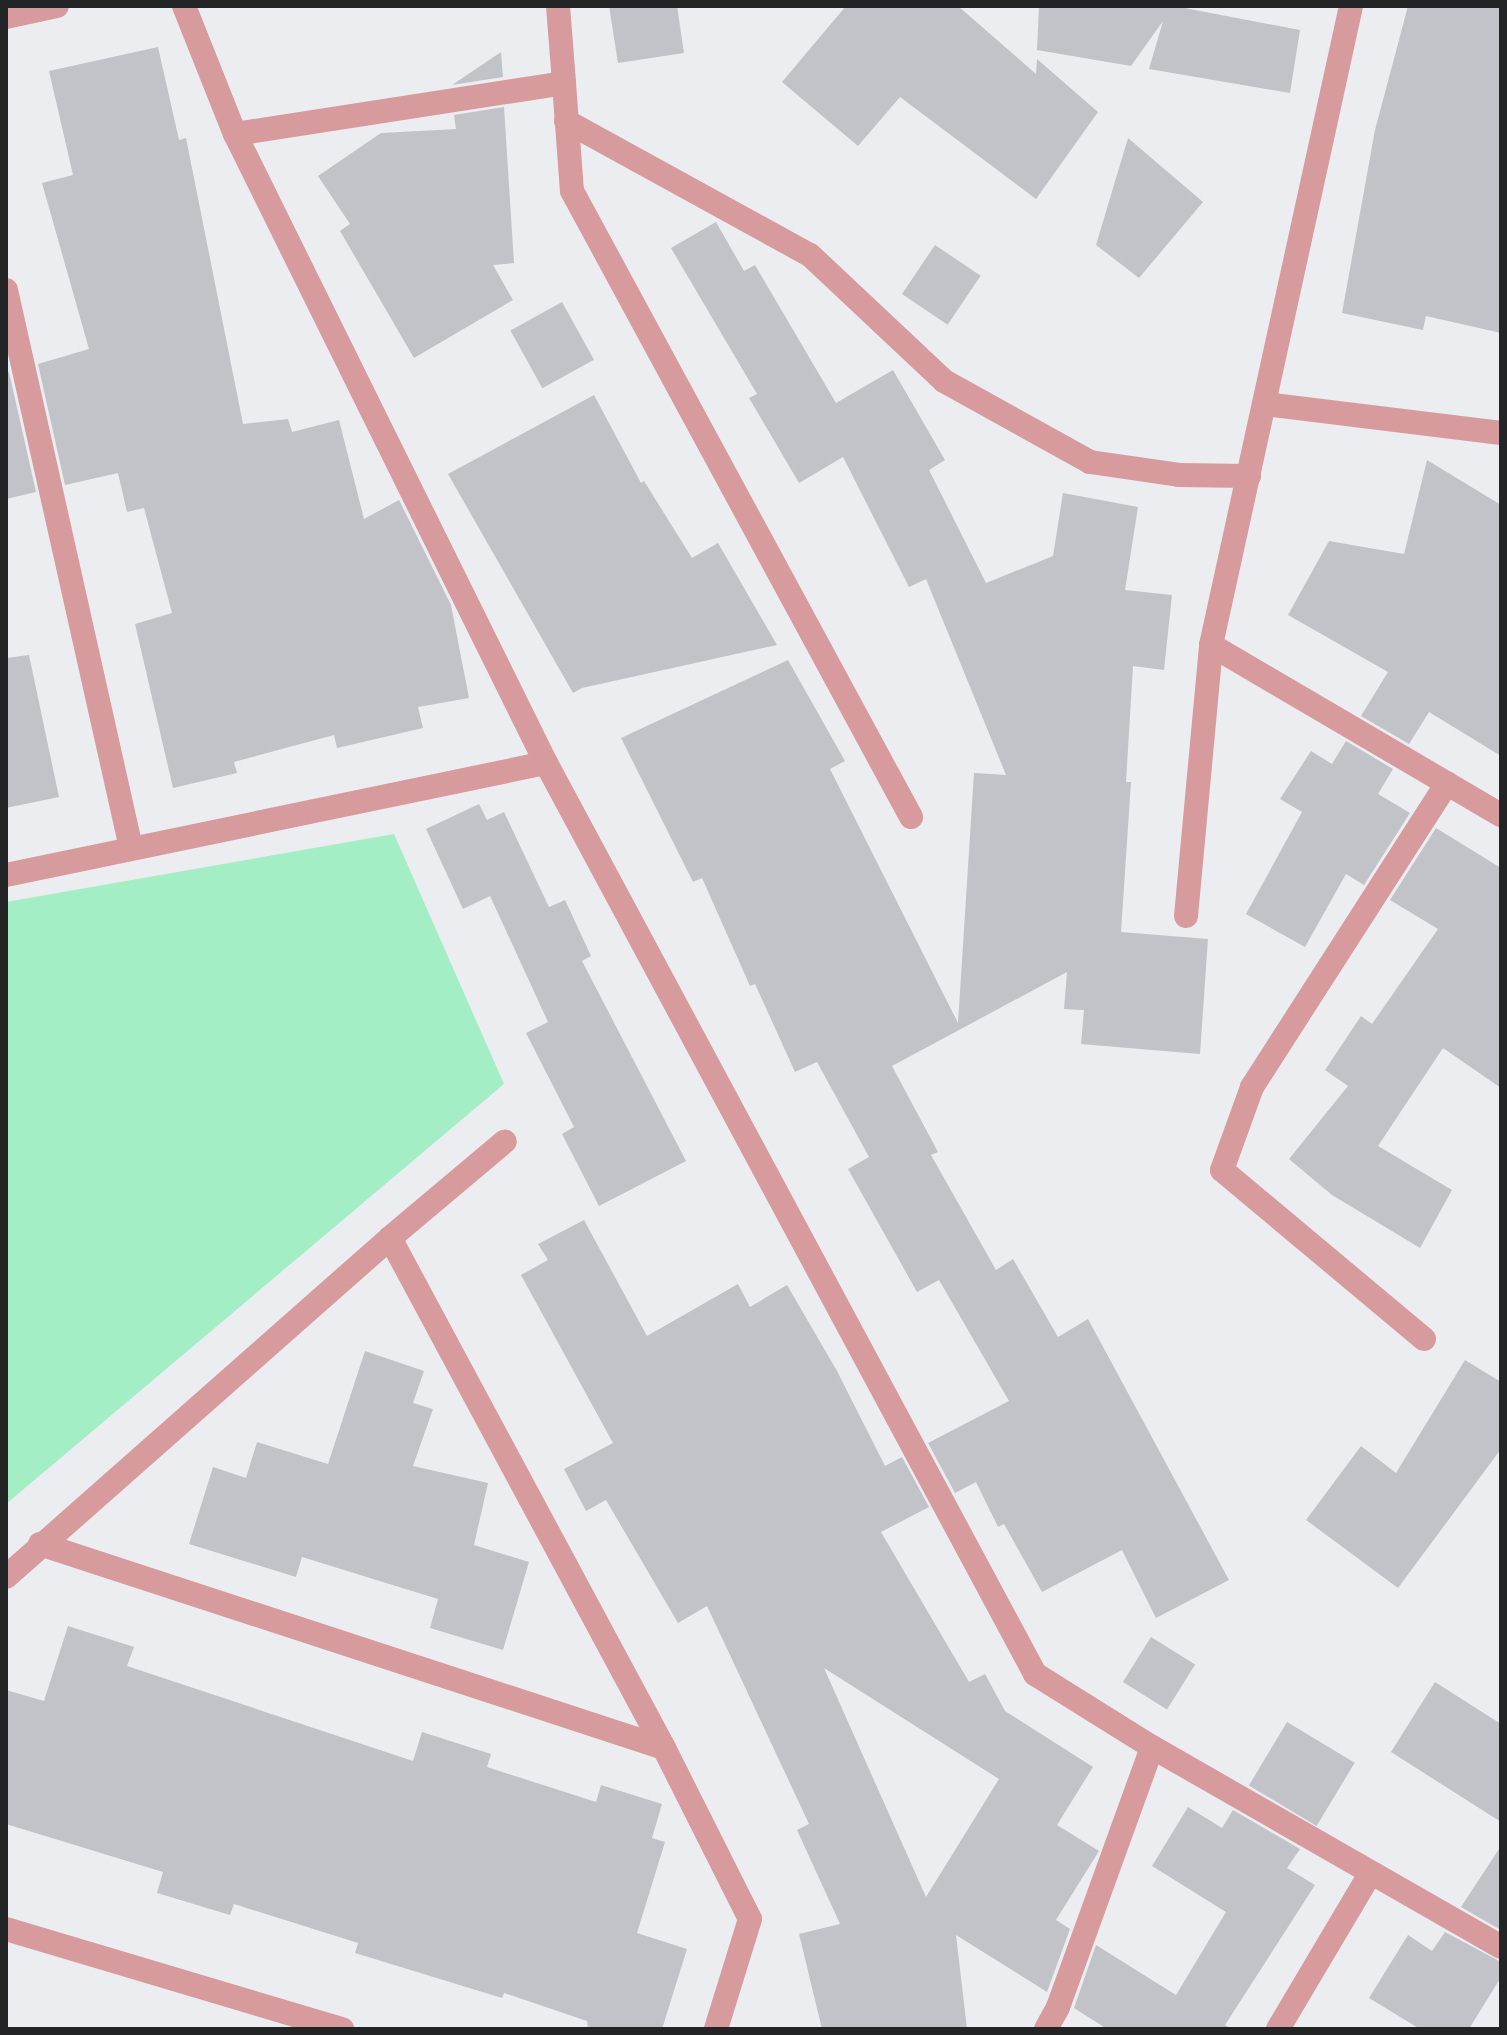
<!DOCTYPE html>
<html>
<head>
<meta charset="utf-8">
<style>
	body { margin:0 }
	#map { position:relative; width:1507px; height:2035px; overflow:hidden; background:#ebedf1; font-family:Inter,sans-serif }
	div>[style] { position:absolute }
	.green>* { inset:0; background:#a4eec6 }
	.building>* { inset:0; background:#c2c3c8; transform-origin:0 0 }
	.minor>* { height:24px; margin:-12px; padding:0 12px; transform-origin:12px; border-radius:12px; background:#d79b9d }
	span { translate:-50% -50%; white-space:nowrap; text-align:center; line-height:1.15; -webkit-text-stroke:7px #f8faff; paint-order:stroke }
	.frame { position:absolute; inset:0; border:8px solid #232425; pointer-events:none }
</style>
</head>
<body>
<div id="map">
	<div class="green">
		<div style="clip-path:polygon(394px 834px,504px 1084px,6px 1504px,6px 902px)"></div>
	</div>
	<div class="building">
		<div style="clip-path:polygon(609px 6px,677px 6px,684px 53px,618px 63px)"></div>
		<div style="clip-path:polygon(846px 6px,958px 6px,1036px 74px,1037px 59px,1098px 112px,1036px 199px,900px 97px,858px 146px,782px 82px)"></div>
		<div style="clip-path:polygon(1039px 6px,1174px 6px,1300px 30px,1290px 93px,1149px 69px,1163px 21px,1131px 66px,1037px 50px)"></div>
		<div style="clip-path:polygon(1408px 6px,1501px 6px,1501px 333px,1426px 316px,1423px 330px,1342px 313px,1375px 130px)"></div>
		<div style="clip-path:polygon(158px 47px,179px 140px,186px 138px,243px 424px,288px 419px,292px 432px,339px 420px,364px 519px,399px 500px,451px 605px,469px 698px,418px 707px,423px 728px,337px 748px,334px 735px,234px 762px,237px 773px,173px 788px,135px 624px,172px 613px,144px 508px,127px 512px,118px 473px,65px 485px,38px 364px,89px 349px,42px 183px,73px 175px,49px 71px)"></div>
		<div style="clip-path:polygon(501px 52px,503px 77px,452px 85px)"></div>
		<div style="clip-path:polygon(504px 107px,514px 263px,493px 265px,513px 300px,414px 358px,340px 231px,350px 224px,318px 176px,381px 133px,456px 129px,454px 115px)"></div>
		<div style="clip-path:polygon(1128px 138px,1203px 202px,1139px 278px,1096px 245px)"></div>
		<div style="clip-path:polygon(716px 222px,744px 271px,755px 265px,836px 403px,893px 370px,945px 460px,929px 470px,986px 583px,1053px 556px,1063px 493px,1138px 507px,1125px 590px,1172px 595px,1164px 670px,1133px 666px,1126px 782px,1131px 782px,1121px 932px,1208px 939px,1200px 1054px,1081px 1044px,1084px 1010px,1064px 1009px,1067px 972px,892px 1066px,938px 1152px,931px 1155px,996px 1270px,1013px 1259px,1058px 1337px,1088px 1319px,1229px 1580px,1156px 1618px,1122px 1550px,1042px 1592px,1004px 1524px,998px 1527px,976px 1482px,955px 1493px,928px 1443px,1009px 1401px,939px 1280px,917px 1292px,848px 1169px,869px 1157px,817px 1062px,795px 1072px,755px 984px,750px 986px,702px 878px,693px 882px,621px 738px,788px 660px,845px 761px,830px 769px,958px 1023px,974px 773px,1006px 775px,926px 579px,909px 587px,843px 457px,799px 483px,749px 398px,757px 394px,671px 248px)"></div>
		<div style="left:935px;top:245px;width:55px;height:59px;rotate:34deg"></div>
		<div style="left:562px;top:302px;width:66px;height:59px;rotate:61deg"></div>
		<div style="clip-path:polygon(9px 372px,36px 492px,6px 499px,6px 373px)"></div>
		<div style="clip-path:polygon(594px 395px,641px 483px,644px 481px,692px 558px,718px 543px,777px 645px,582px 688px,573px 693px,448px 474px)"></div>
		<div style="clip-path:polygon(1427px 460px,1501px 505px,1501px 756px,1429px 712px,1409px 744px,1361px 716px,1388px 672px,1288px 615px,1329px 541px,1404px 554px)"></div>
		<div style="clip-path:polygon(29px 655px,59px 797px,6px 808px,6px 658px)"></div>
		<div style="clip-path:polygon(1346px 741px,1393px 769px,1378px 794px,1410px 813px,1364px 885px,1346px 874px,1305px 947px,1246px 914px,1302px 812px,1280px 799px,1311px 751px,1332px 764px)"></div>
		<div style="clip-path:polygon(479px 804px,487px 820px,504px 812px,549px 907px,565px 900px,591px 956px,582px 961px,686px 1161px,599px 1206px,562px 1134px,574px 1127px,526px 1033px,548px 1022px,490px 896px,463px 909px,426px 829px)"></div>
		<div style="clip-path:polygon(1436px 828px,1501px 868px,1501px 1088px,1443px 1048px,1378px 1146px,1452px 1190px,1420px 1248px,1332px 1195px,1289px 1159px,1348px 1086px,1325px 1070px,1361px 1016px,1372px 1024px,1438px 929px,1390px 900px)"></div>
		<div style="clip-path:polygon(evenodd,584px 1220px,647px 1336px,738px 1284px,750px 1307px,787px 1285px,837px 1371px,885px 1466px,902px 1457px,929px 1507px,881px 1532px,969px 1682px,985px 1674px,1005px 1711px,1093px 1767px,1057px 1825px,1099px 1851px,1056px 1920px,1070px 1929px,1047px 1992px,956px 1935px,967px 2029px,822px 2029px,799px 1934px,840px 1924px,797px 1830px,809px 1824px,707px 1606px,678px 1623px,606px 1500px,586px 1511px,564px 1469px,613px 1443px,521px 1275px,548px 1260px,538px 1244px,584px 1220px,824px 1668px,999px 1779px,926px 1897px,824px 1668px)"></div>
		<div style="clip-path:polygon(365px 1351px,424px 1371px,413px 1403px,433px 1409px,413px 1466px,488px 1483px,474px 1545px,529px 1562px,503px 1650px,430px 1628px,438px 1599px,302px 1557px,296px 1577px,189px 1544px,213px 1467px,246px 1478px,257px 1442px,328px 1464px)"></div>
		<div style="clip-path:polygon(1465px 1360px,1501px 1382px,1501px 1449px,1398px 1588px,1306px 1520px,1361px 1446px,1396px 1473px)"></div>
		<div style="clip-path:polygon(68px 1626px,134px 1647px,127px 1666px,413px 1761px,422px 1732px,491px 1754px,487px 1767px,596px 1802px,601px 1785px,662px 1804px,652px 1838px,665px 1842px,637px 1933px,687px 1949px,662px 2029px,588px 2029px,587px 2021px,504px 1993px,502px 1998px,355px 1953px,358px 1943px,234px 1904px,230px 1915px,157px 1893px,163px 1872px,6px 1824px,6px 1690px,44px 1701px)"></div>
		<div style="left:1151px;top:1637px;width:52px;height:53px;rotate:32deg"></div>
		<div style="clip-path:polygon(1435px 1682px,1501px 1724px,1501px 1822px,1391px 1752px)"></div>
		<div style="left:1287px;top:1722px;width:79px;height:74px;rotate:31deg"></div>
		<div style="clip-path:polygon(1188px 1807px,1222px 1828px,1233px 1810px,1300px 1849px,1287px 1868px,1315px 1885px,1225px 2025px,1231px 2029px,1107px 2029px,1074px 2008px,1096px 1945px,1176px 1995px,1226px 1912px,1152px 1866px)"></div>
		<div style="clip-path:polygon(1501px 1846px,1501px 1930px,1461px 1907px)"></div>
		<div style="clip-path:polygon(1445px 1932px,1501px 1962px,1501px 1977px,1469px 2029px,1420px 2029px,1369px 1998px,1408px 1935px,1432px 1951px)"></div>
	</div>
	<div class="minor">
		<div style="left:184px;top:6px;width:138px;rotate:68.3deg"></div>
		<div style="left:235px;top:134px;width:702px;rotate:63.69deg"></div>
		<div style="left:546px;top:763px;width:1034px;rotate:61.77deg"></div>
		<div style="left:1035px;top:1674px;width:138px;rotate:32deg"></div>
		<div style="left:1152px;top:1747px;width:402px;rotate:29.8deg"></div>
		<div style="left:558px;top:6px;width:77px;rotate:85.5deg"></div>
		<div style="left:6px;top:17px;width:52px;rotate:-12.2deg"></div>
		<div style="left:566px;top:121px;width:278px;rotate:28.8deg"></div>
		<div style="left:810px;top:255px;width:184px;rotate:43.2deg"></div>
		<div style="left:944px;top:381px;width:167px;rotate:29deg"></div>
		<div style="left:1090px;top:462px;width:90px;rotate:8.3deg"></div>
		<div style="left:1179px;top:475px;width:70px;rotate:0.8deg"></div>
		<div style="left:235px;top:134px;width:333px;rotate:-8.8deg"></div>
		<div style="left:564px;top:83px;width:108px;rotate:85.8deg"></div>
		<div style="left:572px;top:191px;width:712px;rotate:61.56deg"></div>
		<div style="left:6px;top:290px;width:572px;rotate:77.37deg"></div>
		<div style="left:1265px;top:404px;width:238px;rotate:7deg"></div>
		<div style="left:1211px;top:645px;width:336px;rotate:30.4deg"></div>
		<div style="left:6px;top:875px;width:551px;rotate:-11.72deg"></div>
		<div style="left:1186px;top:916px;width:272px;rotate:-84.7deg"></div>
		<div style="left:1211px;top:645px;width:654px;rotate:-77.64deg"></div>
		<div style="left:390px;top:1238px;width:579px;rotate:61.75deg"></div>
		<div style="left:664px;top:1748px;width:191px;rotate:63.3deg"></div>
		<div style="left:750px;top:1919px;width:115px;rotate:107.2deg"></div>
		<div style="left:1424px;top:1339px;width:263px;rotate:-140.1deg"></div>
		<div style="left:1222px;top:1170px;width:88px;rotate:-70.1deg"></div>
		<div style="left:1252px;top:1087px;width:361px;rotate:-57.3deg"></div>
		<div style="left:40px;top:1544px;width:656px;rotate:18.1deg"></div>
		<div style="left:6px;top:1577px;width:512px;rotate:-41.44deg"></div>
		<div style="left:390px;top:1238px;width:150px;rotate:-40.1deg"></div>
		<div style="left:6px;top:1929px;width:351px;rotate:16.6deg"></div>
		<div style="left:1046px;top:2029px;width:25px;rotate:-61deg"></div>
		<div style="left:1058px;top:2007px;width:276px;rotate:-70.1deg"></div>
		<div style="left:1278px;top:2029px;width:180px;rotate:-59.3deg"></div>
	</div>
	<div class="frame"></div>
</div>
</body>
</html>
